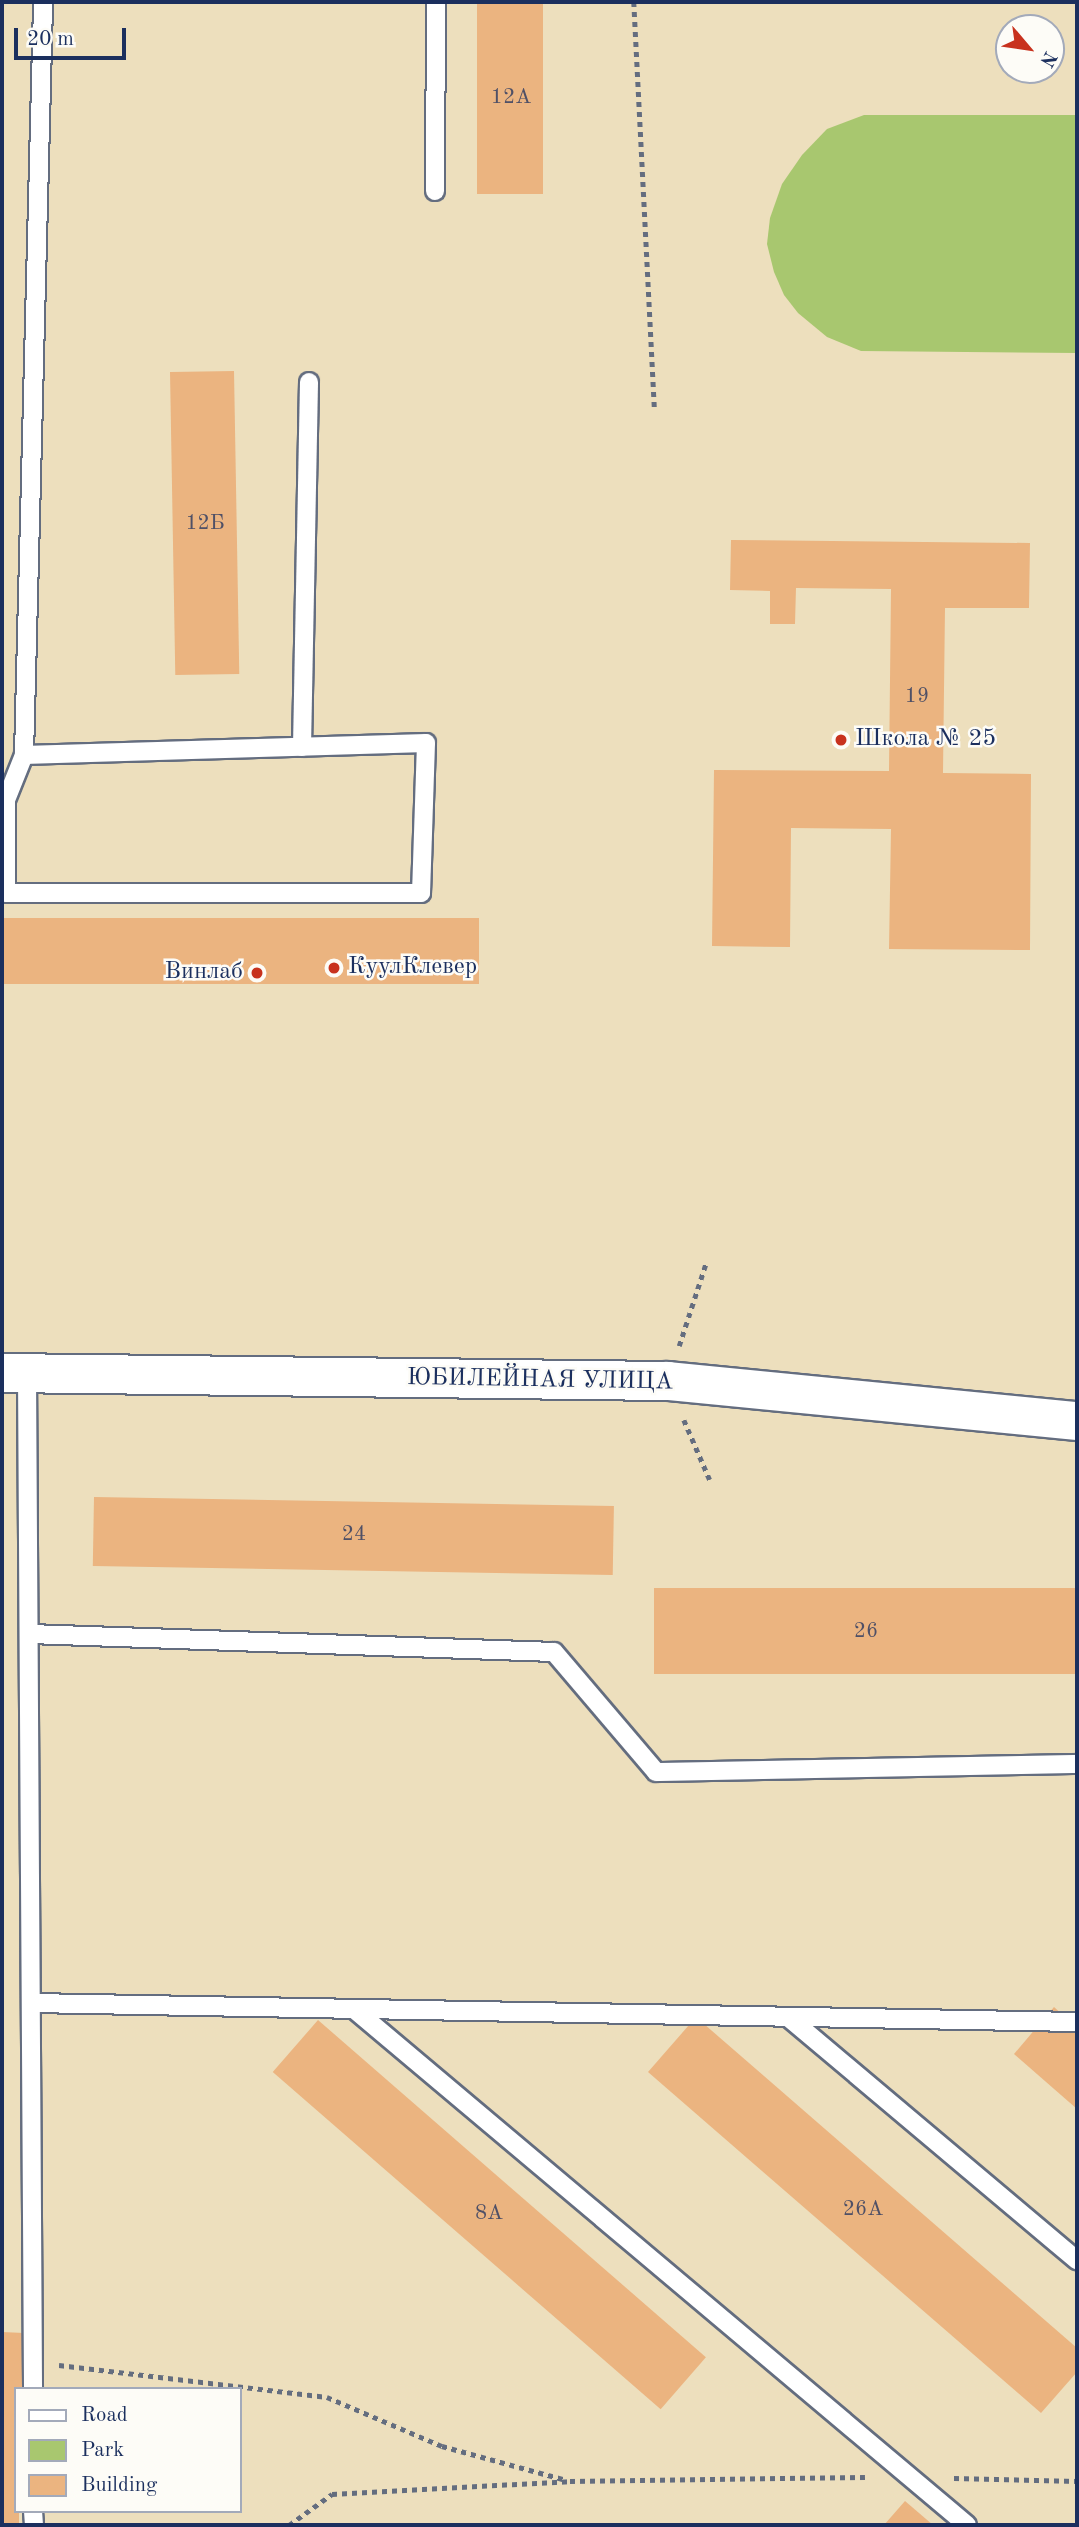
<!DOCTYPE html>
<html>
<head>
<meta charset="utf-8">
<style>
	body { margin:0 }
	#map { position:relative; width:1079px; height:2527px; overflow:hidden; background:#eddfbd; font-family:"Old Standard TT",serif }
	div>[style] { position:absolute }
	.green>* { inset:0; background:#a8c76f }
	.building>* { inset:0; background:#ebb480; transform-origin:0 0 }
	.path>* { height:4.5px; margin-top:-2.25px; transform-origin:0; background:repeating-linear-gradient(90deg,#646d7f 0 5px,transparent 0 10px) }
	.roads { filter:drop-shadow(2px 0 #646d7f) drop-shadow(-2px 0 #646d7f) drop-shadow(0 2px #646d7f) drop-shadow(0 -2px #646d7f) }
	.lane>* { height:18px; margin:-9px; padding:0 9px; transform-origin:9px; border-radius:9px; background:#fff }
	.secondary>* { height:38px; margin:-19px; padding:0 19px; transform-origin:19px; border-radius:19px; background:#fff }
	.dots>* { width:19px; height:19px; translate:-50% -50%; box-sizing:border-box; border:4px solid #fdfcf7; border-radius:50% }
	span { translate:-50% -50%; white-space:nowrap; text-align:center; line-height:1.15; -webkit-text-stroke:5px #fdfcf7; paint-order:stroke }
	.number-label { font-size:21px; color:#4f5066 }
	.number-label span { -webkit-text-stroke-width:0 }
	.poi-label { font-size:24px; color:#1b2f5e }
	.left { translate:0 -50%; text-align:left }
	.right { translate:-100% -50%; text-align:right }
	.street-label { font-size:24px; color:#1b2f5e }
	.frame { position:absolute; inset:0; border:4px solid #1b2f5e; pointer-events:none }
	.legend { position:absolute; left:14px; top:2387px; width:228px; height:126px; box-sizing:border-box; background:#fdfcf7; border:2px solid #a3aaba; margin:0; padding:9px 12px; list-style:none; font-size:21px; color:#1b2f5e }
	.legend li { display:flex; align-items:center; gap:14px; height:35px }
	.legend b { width:35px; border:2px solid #a3aaba }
	.north { position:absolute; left:995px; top:14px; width:70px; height:70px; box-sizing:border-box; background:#fdfcf7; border:2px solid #a3aaba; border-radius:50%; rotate:119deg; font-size:19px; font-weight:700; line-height:28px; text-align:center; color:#1b2f5e }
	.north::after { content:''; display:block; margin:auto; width:24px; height:32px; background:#c8321e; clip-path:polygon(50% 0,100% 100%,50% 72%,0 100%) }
	.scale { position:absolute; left:14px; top:28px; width:112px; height:32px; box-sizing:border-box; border:4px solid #1b2f5e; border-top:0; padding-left:9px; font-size:21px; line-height:24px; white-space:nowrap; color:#1b2f5e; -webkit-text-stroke:5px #fdfcf7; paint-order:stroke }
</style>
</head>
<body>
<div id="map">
	<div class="green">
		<div style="clip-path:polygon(864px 115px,1077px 115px,1077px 353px,861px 351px,827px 337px,798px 313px,784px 295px,774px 272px,767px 244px,770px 218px,782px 184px,802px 155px,827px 129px)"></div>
	</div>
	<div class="building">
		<div style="left:477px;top:2px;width:66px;height:192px"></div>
		<div style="left:234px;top:371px;width:303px;height:64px;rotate:89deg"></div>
		<div style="clip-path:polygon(731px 540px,1030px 543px,1029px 608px,945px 608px,943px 773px,1031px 774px,1030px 950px,889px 949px,891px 829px,791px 828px,790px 947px,712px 946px,714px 770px,889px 771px,891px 589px,796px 588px,795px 624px,770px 624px,770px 591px,730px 590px)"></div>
		<div style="left:479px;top:918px;width:66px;height:477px;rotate:90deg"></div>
		<div style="left:94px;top:1497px;width:520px;height:69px;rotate:1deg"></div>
		<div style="left:1077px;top:1588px;width:86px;height:423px;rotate:90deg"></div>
		<div style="clip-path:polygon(1054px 2007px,1077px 2028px,1077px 2109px,1014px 2054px)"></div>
		<div style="clip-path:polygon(696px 2017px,1077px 2348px,1077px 2372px,1041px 2413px,648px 2072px)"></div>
		<div style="left:318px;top:2020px;width:514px;height:69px;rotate:41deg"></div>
		<div style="clip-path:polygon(2px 2332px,24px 2333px,22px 2389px,16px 2389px,16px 2511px,19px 2511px,19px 2525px,2px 2525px)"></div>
		<div style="clip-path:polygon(905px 2501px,933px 2525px,884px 2525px)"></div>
	</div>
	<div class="path">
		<div style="left:634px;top:2px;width:409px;rotate:87.1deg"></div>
		<div style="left:679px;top:1346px;width:87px;rotate:-72deg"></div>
		<div style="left:684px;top:1420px;width:65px;rotate:66.6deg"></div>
		<div style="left:59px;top:2365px;width:270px;rotate:6.8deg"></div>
		<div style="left:327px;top:2397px;width:125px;rotate:23.1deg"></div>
		<div style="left:442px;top:2446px;width:129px;rotate:15.3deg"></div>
		<div style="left:954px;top:2478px;width:123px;rotate:1.4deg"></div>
		<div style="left:289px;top:2525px;width:53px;rotate:-35.8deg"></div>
		<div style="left:332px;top:2494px;width:238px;rotate:-3.1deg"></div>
		<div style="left:570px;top:2481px;width:295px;rotate:-0.8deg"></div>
	</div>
	<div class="roads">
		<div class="lane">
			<div style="left:435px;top:191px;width:189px;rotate:-89.7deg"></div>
			<div style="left:426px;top:743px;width:150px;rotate:91.9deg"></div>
			<div style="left:421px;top:893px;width:415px;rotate:180deg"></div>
			<div style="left:6px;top:893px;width:93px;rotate:-90deg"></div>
			<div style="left:6px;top:800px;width:48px;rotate:-68.2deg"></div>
			<div style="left:24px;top:755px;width:402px;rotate:-1.7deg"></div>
			<div style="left:302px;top:747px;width:365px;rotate:-88.9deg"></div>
			<div style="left:24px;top:755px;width:753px;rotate:-88.55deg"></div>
			<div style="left:27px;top:1373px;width:1016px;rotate:89.66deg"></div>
			<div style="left:29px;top:1634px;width:525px;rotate:1.96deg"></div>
			<div style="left:554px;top:1652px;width:157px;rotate:49.6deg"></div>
			<div style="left:656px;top:1772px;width:421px;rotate:-1.1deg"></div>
			<div style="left:31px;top:2003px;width:1046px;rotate:1.04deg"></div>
			<div style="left:354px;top:2009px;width:801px;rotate:40.09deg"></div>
			<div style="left:788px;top:2017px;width:378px;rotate:40.1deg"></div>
			<div style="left:33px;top:2511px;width:14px;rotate:86deg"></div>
		</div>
		<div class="secondary">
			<div style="left:2px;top:1373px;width:666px;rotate:0.69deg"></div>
			<div style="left:668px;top:1381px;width:411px;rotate:5.6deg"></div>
		</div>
	</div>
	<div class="dots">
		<div style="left:841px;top:740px;background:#c8321e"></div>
		<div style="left:334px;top:968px;background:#c8321e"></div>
		<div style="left:257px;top:973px;background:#c8321e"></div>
	</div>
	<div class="number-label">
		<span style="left:511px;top:98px">12А</span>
		<span style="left:205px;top:524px">12Б</span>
		<span style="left:917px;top:697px">19</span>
		<span style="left:354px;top:1535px">24</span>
		<span style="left:866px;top:1632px">26</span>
		<span style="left:863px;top:2210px">26А</span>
		<span style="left:489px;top:2214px">8А</span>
	</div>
	<div class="poi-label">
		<span class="left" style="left:855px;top:740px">Школа № 25</span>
		<span class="left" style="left:348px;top:968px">КуулКлевер</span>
		<span class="right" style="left:243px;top:973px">Винлаб</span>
	</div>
	<div class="street-label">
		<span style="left:540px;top:1381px;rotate:1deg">ЮБИЛЕЙНАЯ УЛИЦА</span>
	</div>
	<div class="frame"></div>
	<ul class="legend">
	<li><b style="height:9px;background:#fff"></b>Road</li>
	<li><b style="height:19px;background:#a8c76f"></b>Park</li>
	<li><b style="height:19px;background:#ebb480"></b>Building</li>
	</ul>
	<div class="north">N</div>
	<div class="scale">20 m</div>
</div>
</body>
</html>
